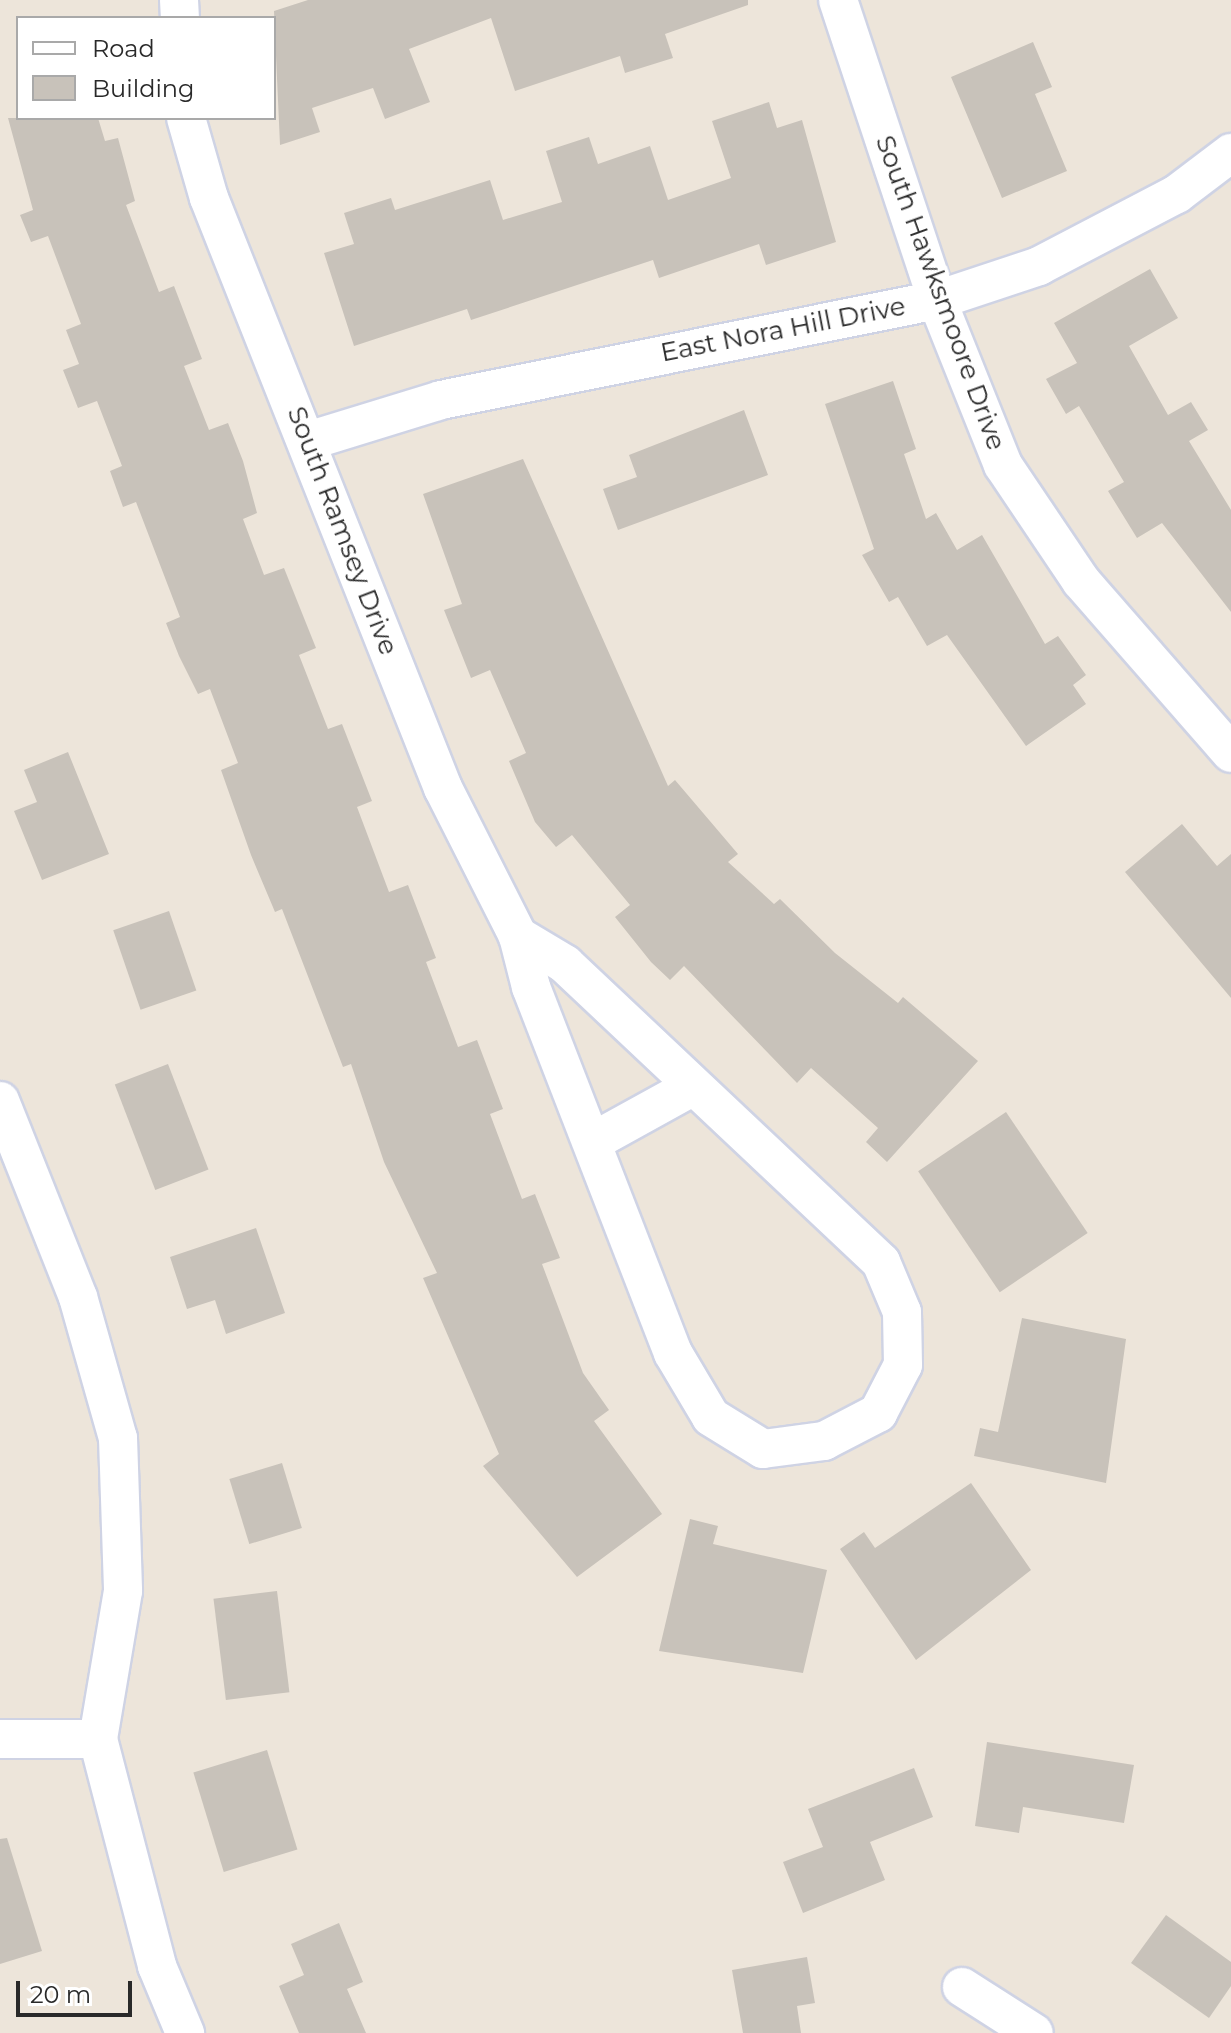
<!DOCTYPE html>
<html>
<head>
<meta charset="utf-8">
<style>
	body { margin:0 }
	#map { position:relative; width:1231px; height:2033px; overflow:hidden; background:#ede5da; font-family:Montserrat,sans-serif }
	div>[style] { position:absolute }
	.building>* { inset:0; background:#c8c2ba; transform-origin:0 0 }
	.roads { filter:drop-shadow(2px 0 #cfd3e4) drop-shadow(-2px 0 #cfd3e4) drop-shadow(0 2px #cfd3e4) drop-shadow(0 -2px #cfd3e4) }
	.minor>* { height:38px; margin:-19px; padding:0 19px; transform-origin:19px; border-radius:19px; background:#fff }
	span { translate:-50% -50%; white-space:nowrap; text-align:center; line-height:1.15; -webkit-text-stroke:7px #fff; paint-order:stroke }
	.street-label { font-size:26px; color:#292929 }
	.legend { position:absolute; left:16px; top:16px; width:260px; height:104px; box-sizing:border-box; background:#fff; border:2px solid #a9a9a9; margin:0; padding:10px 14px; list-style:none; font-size:24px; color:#292929 }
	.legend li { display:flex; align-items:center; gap:16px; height:40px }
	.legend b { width:40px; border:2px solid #a9a9a9 }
	.scale { position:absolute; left:16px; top:1981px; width:116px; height:36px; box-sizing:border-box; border:4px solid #292929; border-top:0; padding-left:10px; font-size:24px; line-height:28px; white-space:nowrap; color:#292929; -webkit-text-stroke:6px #fff; paint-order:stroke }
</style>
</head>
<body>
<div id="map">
	<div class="building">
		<div style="clip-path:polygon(308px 0,748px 0,748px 5px,665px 34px,673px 58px,625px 73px,620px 56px,515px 91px,491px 18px,409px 49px,430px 102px,385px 119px,373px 88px,312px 108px,320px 132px,280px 145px,274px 11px)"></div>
		<div style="clip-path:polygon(1033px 42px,1052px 87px,1035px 94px,1067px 171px,1002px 198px,951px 77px)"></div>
		<div style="clip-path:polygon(769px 102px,777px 128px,802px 120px,836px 242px,766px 265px,759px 244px,659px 278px,653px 260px,471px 320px,467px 309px,354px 346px,324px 253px,354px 244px,344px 213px,391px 198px,395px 210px,490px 180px,503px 220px,562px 202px,546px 151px,589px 137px,598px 164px,650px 146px,668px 200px,731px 178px,712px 121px)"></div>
		<div style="clip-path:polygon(8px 118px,98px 118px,105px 141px,118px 138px,135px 201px,126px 205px,159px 292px,174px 286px,202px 359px,184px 366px,209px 430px,228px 423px,243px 461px,257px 513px,243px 519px,264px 575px,284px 568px,316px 648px,299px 655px,328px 729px,342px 724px,372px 801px,357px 807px,389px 892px,408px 885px,436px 958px,426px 962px,458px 1047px,477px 1040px,503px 1109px,490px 1114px,522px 1199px,535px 1194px,560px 1258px,542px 1264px,583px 1373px,609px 1410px,594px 1421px,662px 1514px,577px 1577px,483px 1466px,499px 1454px,423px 1278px,437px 1273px,384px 1162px,351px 1064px,343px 1067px,282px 909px,275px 912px,251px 855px,221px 770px,238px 763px,210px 689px,198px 694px,179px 656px,166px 623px,180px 617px,136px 502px,123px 507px,110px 471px,122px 466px,97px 401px,78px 408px,63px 370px,79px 364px,66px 330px,81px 324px,48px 236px,31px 242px,20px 215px,33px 210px)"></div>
		<div style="clip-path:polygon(1150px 269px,1178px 318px,1129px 346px,1168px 415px,1191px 402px,1208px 430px,1189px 441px,1231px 510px,1231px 612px,1162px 523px,1137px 538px,1108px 491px,1124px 482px,1079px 406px,1066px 414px,1046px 379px,1077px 363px,1054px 323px)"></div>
		<div style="clip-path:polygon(893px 381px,916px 449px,904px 454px,926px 519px,936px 513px,957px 550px,982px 535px,1045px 644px,1058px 636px,1086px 675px,1073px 685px,1086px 704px,1026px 746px,947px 635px,927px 646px,898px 597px,889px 602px,862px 555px,874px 549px,825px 404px)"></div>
		<div style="clip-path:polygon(744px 410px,768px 475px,618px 530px,603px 489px,637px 477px,629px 455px)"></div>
		<div style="clip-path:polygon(523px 459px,668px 786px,675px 780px,738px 854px,728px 862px,774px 904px,780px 899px,835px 953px,898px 1003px,903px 997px,978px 1061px,887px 1162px,866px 1142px,878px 1128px,811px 1068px,797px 1083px,684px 966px,670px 980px,651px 962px,615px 917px,630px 905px,572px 835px,556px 847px,535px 822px,509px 761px,526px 753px,490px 670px,471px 678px,444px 610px,462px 604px,423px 494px)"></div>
		<div style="clip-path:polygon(68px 752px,109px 854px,42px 880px,14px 811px,37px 802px,24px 770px)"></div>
		<div style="clip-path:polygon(1182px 824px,1217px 866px,1231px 854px,1231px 998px,1125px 872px)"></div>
		<div style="left:169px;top:911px;width:84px;height:59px;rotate:71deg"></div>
		<div style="left:168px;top:1064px;width:113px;height:57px;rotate:69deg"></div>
		<div style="left:1006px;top:1112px;width:146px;height:106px;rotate:56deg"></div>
		<div style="clip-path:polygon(256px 1228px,285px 1313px,226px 1334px,215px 1300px,187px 1309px,170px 1257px)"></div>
		<div style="clip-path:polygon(1022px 1318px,1126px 1339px,1106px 1483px,974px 1456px,980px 1428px,998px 1432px)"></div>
		<div style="left:282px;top:1463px;width:68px;height:55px;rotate:73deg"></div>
		<div style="clip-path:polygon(971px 1483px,1031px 1570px,916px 1660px,840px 1549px,864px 1532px,875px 1548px)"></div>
		<div style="clip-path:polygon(690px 1519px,718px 1526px,713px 1544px,827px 1570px,803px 1673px,659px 1651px)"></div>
		<div style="left:277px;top:1591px;width:102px;height:64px;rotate:83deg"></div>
		<div style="clip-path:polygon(987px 1742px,1134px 1765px,1124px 1823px,1023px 1807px,1019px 1833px,975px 1826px)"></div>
		<div style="left:267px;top:1750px;width:104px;height:77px;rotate:73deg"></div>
		<div style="clip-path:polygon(914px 1768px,933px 1817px,870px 1842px,885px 1880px,803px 1913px,783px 1862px,823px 1847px,808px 1809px)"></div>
		<div style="clip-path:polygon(7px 1838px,42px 1951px,0 1964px,0 1839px)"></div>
		<div style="clip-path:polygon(1166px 1915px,1231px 1962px,1231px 1986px,1209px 2018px,1131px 1963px)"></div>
		<div style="clip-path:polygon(339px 1923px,363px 1982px,347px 1989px,366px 2033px,299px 2033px,279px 1986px,304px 1975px,291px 1944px)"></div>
		<div style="clip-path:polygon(807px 1957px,815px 2003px,797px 2006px,801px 2033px,743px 2033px,732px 1970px)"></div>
	</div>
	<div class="roads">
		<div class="minor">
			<div style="left:179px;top:0;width:18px;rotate:87deg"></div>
			<div style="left:838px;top:0;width:316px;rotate:71.7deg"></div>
			<div style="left:937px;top:300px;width:178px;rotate:68.2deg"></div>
			<div style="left:1003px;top:465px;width:140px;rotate:56.1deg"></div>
			<div style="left:1081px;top:581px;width:228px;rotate:48.9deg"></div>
			<div style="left:186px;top:118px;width:83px;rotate:74deg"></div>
			<div style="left:209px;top:198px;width:635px;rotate:68.37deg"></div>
			<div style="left:443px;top:788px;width:166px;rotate:63.1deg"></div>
			<div style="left:518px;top:936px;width:53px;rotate:75.7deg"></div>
			<div style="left:531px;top:987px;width:393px;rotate:68.8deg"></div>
			<div style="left:673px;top:1353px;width:74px;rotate:59.3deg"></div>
			<div style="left:711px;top:1417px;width:61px;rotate:31.6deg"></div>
			<div style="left:763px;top:1449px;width:62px;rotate:-7.5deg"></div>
			<div style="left:824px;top:1441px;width:61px;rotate:-27.4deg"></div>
			<div style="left:878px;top:1413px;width:54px;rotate:-62.5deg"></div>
			<div style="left:903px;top:1365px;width:53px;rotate:-91.1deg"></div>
			<div style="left:902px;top:1312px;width:54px;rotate:-112.8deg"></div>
			<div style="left:881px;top:1262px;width:434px;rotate:-136.7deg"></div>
			<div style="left:565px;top:964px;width:55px;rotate:-149.2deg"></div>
			<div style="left:308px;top:441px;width:139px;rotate:-17.1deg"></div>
			<div style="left:441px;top:400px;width:506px;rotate:-11.4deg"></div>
			<div style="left:937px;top:300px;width:108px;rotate:-18.4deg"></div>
			<div style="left:1039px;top:266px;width:156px;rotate:-27.6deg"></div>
			<div style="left:1177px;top:194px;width:68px;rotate:-37.2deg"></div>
			<div style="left:0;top:1101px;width:211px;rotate:68.3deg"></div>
			<div style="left:78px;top:1297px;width:147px;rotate:74.2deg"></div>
			<div style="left:118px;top:1438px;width:153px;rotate:88.1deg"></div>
			<div style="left:123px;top:1591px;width:150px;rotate:99.6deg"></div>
			<div style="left:98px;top:1739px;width:235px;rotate:75.4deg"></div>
			<div style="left:157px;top:1966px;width:73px;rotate:67.3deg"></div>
			<div style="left:594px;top:1141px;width:110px;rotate:-28.9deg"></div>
			<div style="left:0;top:1739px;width:98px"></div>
			<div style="left:962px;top:1987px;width:85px;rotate:32.6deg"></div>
		</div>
	</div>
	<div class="street-label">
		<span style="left:940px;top:293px;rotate:70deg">South Hawksmoore Drive</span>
		<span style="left:783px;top:330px;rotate:-11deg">East Nora Hill Drive</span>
		<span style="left:342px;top:531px;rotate:69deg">South Ramsey Drive</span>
	</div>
	<ul class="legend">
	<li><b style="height:10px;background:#fff"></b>Road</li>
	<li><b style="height:22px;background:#c8c2ba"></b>Building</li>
	</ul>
	<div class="scale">20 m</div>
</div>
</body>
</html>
